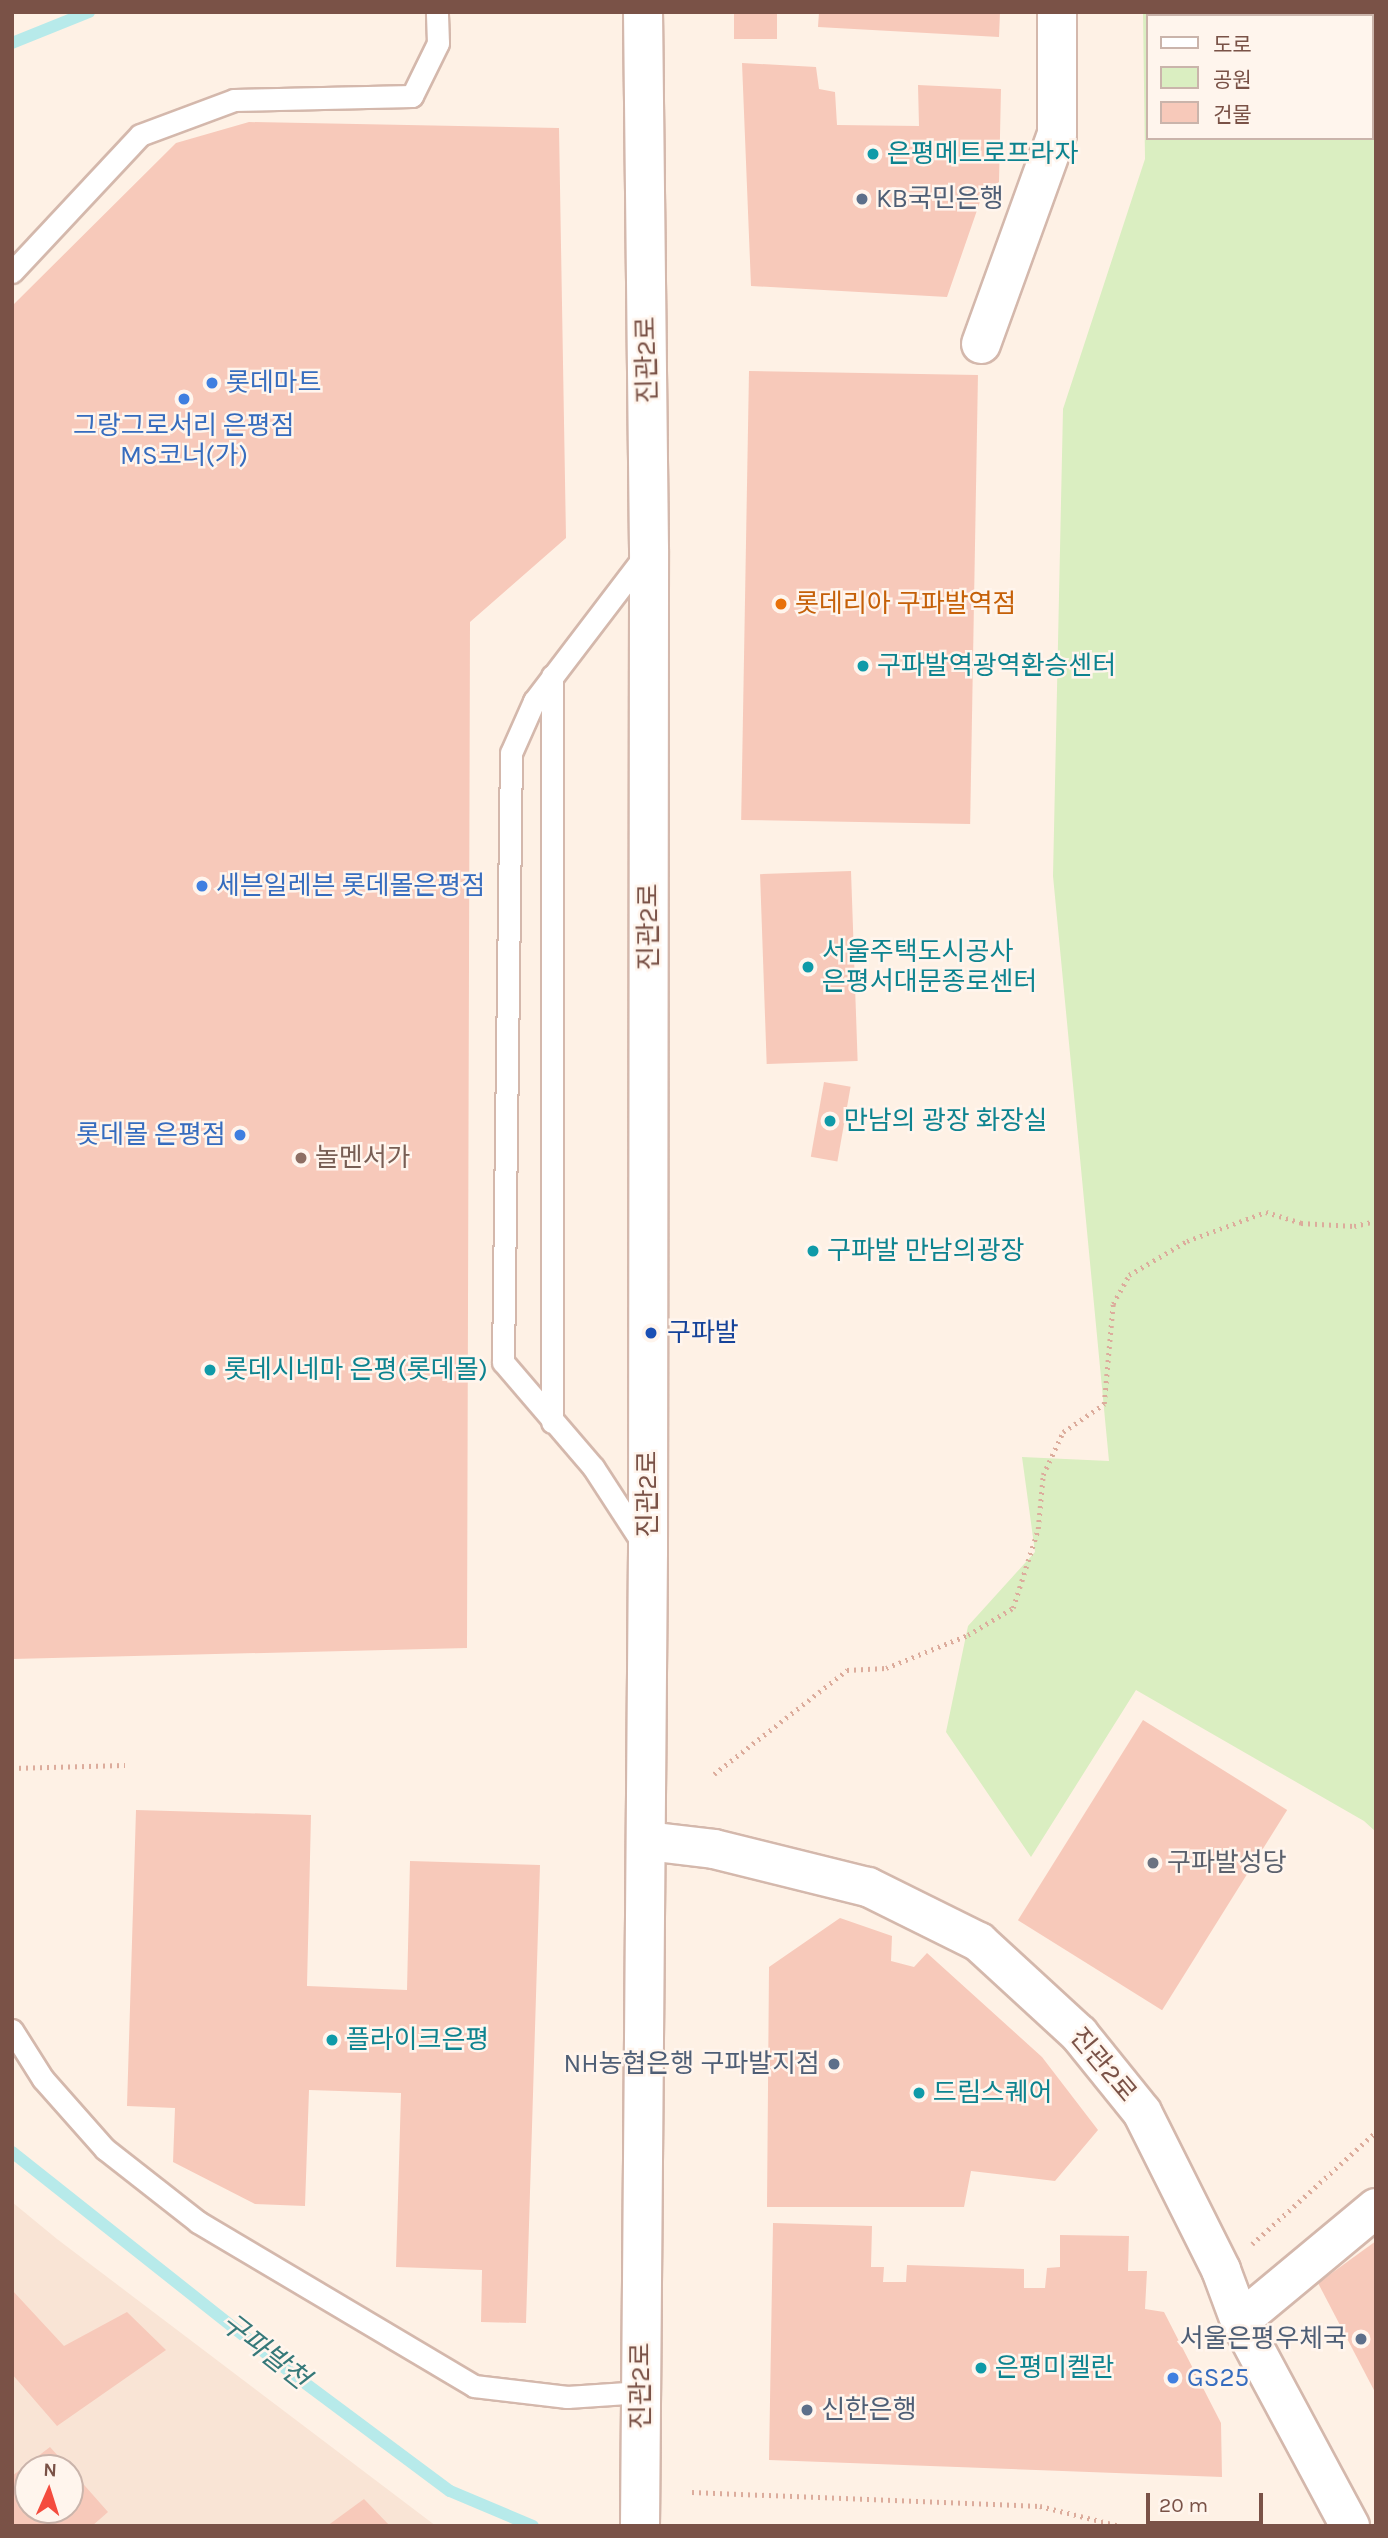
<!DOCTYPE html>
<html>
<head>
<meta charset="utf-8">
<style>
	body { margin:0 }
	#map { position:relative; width:1388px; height:2538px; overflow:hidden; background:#fef1e5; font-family:Karla,"Noto Sans KR",sans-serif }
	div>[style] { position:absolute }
	.residential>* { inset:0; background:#f9e4d5 }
	.green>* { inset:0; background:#daeec1 }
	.stream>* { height:12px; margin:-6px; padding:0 6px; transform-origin:6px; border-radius:6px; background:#b7eaea }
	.building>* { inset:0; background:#f7c9ba; transform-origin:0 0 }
	.path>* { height:4.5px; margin-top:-2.25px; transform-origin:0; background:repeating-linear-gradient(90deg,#dcac9c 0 2px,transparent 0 7px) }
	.roads { filter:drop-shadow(2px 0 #d4b8ac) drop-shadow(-2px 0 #d4b8ac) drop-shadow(0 2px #d4b8ac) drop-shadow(0 -2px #d4b8ac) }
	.service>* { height:21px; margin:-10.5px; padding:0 10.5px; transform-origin:10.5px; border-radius:10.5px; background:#fff }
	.minor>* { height:38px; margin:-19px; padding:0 19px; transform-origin:19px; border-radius:19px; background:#fff }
	.tertiary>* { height:38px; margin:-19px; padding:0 19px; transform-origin:19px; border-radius:19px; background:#fff }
	.dots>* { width:19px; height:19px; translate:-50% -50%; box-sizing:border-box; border:4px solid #fff5ed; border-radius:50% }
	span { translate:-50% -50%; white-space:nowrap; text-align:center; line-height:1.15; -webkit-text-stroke:5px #fff5ed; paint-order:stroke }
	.culture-label { font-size:26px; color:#0d838f }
	.left { translate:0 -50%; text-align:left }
	.service-label { font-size:26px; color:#4e5e75 }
	.right { translate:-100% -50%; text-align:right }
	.street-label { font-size:26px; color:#7a5247 }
	.shop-label { font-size:26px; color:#366cbe }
	.food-label { font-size:26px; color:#c56008 }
	.education-label { font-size:26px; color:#785e54 }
	.transit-label { font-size:26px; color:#164399 }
	.worship-label { font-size:26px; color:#5b616d }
	.water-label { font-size:28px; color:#367979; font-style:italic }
	.frame { position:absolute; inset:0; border:14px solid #7a5247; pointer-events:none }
	.legend { position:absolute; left:1146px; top:14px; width:228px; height:126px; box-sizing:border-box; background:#fff5ed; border:2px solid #cab4ab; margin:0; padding:9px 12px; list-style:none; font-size:21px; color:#7a5247 }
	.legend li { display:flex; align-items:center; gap:14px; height:35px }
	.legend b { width:35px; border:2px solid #cab4ab }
	.north { position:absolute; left:14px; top:2454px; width:70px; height:70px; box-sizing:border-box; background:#fff5ed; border:2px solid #cab4ab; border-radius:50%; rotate:3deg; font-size:19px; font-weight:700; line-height:28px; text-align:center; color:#7a5247 }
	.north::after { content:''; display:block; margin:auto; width:24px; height:32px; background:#f44c3e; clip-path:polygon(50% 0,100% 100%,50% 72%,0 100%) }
	.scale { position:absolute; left:1146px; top:2493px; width:117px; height:32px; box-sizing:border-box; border:4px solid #7a5247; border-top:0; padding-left:9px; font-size:21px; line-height:24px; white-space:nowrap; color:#7a5247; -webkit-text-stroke:5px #fff5ed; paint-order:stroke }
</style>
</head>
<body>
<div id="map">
	<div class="residential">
		<div style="clip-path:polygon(evenodd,12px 2202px,57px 2239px,436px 2526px,12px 2526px,12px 2202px,28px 2468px,70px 2468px,70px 2510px,28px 2510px,28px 2468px)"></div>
	</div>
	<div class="green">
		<div style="clip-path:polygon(evenodd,1143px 12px,1376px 12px,1376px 1832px,1364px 1821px,1136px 1690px,1031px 1857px,946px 1732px,968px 1626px,1035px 1552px,1022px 1457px,1109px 1461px,1053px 876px,1063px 409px,1145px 159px,1143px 12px,1148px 16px,1372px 16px,1372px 138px,1148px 138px,1148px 16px)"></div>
	</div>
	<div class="stream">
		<div style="left:12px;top:43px;width:83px;rotate:-21.9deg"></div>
		<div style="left:12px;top:2152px;width:335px;rotate:38.4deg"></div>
		<div style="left:274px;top:2360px;width:219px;rotate:36.7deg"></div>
		<div style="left:450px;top:2491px;width:90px;rotate:22.9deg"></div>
	</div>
	<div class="building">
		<div style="left:734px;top:12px;width:43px;height:27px"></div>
		<div style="clip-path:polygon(819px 12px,1000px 12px,999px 37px,818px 27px)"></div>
		<div style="clip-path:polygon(742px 63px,816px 67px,819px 89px,835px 92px,837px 125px,919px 126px,918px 85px,1001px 89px,999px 182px,983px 193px,947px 297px,751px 286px)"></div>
		<div style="clip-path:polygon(249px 122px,559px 128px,566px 538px,470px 622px,467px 1648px,12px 1659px,12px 306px,176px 143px)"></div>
		<div style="left:749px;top:371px;width:229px;height:449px;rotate:1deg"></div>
		<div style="left:851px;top:871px;width:190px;height:91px;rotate:88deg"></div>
		<div style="left:824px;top:1082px;width:27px;height:76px;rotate:10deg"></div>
		<div style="left:1143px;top:1720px;width:170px;height:236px;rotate:32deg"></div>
		<div style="clip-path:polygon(136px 1810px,311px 1815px,307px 1986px,407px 1990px,410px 1861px,540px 1865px,526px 2323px,481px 2322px,482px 2270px,396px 2267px,401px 2093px,309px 2090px,305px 2206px,255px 2204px,173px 2162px,175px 2108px,127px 2106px)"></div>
		<div style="clip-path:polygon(840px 1918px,892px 1936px,891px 1961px,914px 1967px,927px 1953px,1042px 2057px,1098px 2130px,1055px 2181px,971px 2171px,964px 2207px,767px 2207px,769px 1967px)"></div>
		<div style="clip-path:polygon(773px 2223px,872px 2226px,871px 2267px,884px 2267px,883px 2282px,906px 2282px,907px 2265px,1024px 2269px,1024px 2288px,1045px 2288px,1047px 2268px,1060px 2267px,1060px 2235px,1129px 2236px,1128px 2271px,1147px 2271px,1145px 2309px,1164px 2312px,1221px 2423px,1222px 2477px,769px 2460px)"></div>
		<div style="clip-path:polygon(1376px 2241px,1376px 2394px,1318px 2283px)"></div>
		<div style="clip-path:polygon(12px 2290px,64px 2346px,127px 2312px,166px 2350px,57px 2426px,12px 2374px)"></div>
		<div style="clip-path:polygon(50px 2447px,69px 2468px,28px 2468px,28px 2510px,70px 2510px,70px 2469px,108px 2512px,92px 2526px,12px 2526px,12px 2476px)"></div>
		<div style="clip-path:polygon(364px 2499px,390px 2526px,327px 2526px)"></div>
	</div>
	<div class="path">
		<div style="left:12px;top:1768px;width:113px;rotate:-1.5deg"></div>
		<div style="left:714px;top:1774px;width:169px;rotate:-38deg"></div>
		<div style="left:847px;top:1670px;width:39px;rotate:-3deg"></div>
		<div style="left:886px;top:1668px;width:88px;rotate:-21.9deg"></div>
		<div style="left:968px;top:1635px;width:52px;rotate:-31deg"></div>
		<div style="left:1013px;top:1608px;width:83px;rotate:-72.4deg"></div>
		<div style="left:1038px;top:1529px;width:54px;rotate:-84.7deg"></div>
		<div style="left:1043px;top:1475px;width:47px;rotate:-65.1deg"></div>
		<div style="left:1063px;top:1432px;width:50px;rotate:-34.3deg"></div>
		<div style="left:1104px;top:1404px;width:100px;rotate:-84.9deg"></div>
		<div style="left:1113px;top:1304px;width:33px;rotate:-61deg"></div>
		<div style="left:1129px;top:1275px;width:67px;rotate:-30.4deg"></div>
		<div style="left:1187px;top:1241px;width:84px;rotate:-20.2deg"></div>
		<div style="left:1266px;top:1212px;width:37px;rotate:17deg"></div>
		<div style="left:1301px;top:1223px;width:53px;rotate:3.2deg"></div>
		<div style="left:1354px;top:1226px;width:23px;rotate:-13deg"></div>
		<div style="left:1252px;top:2244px;width:167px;rotate:-42.1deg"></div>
		<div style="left:692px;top:2492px;width:348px;rotate:2.3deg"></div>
		<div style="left:1040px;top:2506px;width:82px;rotate:14deg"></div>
	</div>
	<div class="roads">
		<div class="service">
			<div style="left:12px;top:272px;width:187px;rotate:-46.9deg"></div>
			<div style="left:140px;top:135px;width:100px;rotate:-20.4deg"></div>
			<div style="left:234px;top:100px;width:178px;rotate:-1.3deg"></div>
			<div style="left:412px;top:96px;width:59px;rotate:-63.9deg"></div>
			<div style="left:438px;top:43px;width:31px;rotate:-92deg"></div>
			<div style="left:552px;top:676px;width:746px;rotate:90deg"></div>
			<div style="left:645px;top:1547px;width:95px;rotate:-123deg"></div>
			<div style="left:593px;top:1467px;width:138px;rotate:-130.6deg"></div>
			<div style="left:503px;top:1362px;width:609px;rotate:-89.25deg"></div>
			<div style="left:511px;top:753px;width:57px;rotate:-66.1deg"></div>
			<div style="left:534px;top:701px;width:185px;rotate:-52.7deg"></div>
			<div style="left:12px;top:2030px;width:58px;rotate:57.7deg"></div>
			<div style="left:43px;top:2079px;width:94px;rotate:48.5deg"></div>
			<div style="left:105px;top:2149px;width:118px;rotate:38.1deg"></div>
			<div style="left:198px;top:2222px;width:321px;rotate:30.7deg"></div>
			<div style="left:474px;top:2386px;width:94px;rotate:6.7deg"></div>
			<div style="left:567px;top:2397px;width:75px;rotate:-3.8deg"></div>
		</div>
		<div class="minor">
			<div style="left:981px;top:344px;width:223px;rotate:-70.1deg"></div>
			<div style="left:1057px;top:134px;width:122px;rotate:-90deg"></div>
			<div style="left:647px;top:1841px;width:67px;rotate:6.8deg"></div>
			<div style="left:714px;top:1849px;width:159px;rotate:13.9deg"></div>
			<div style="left:868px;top:1887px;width:124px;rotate:26.4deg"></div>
			<div style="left:979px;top:1942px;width:136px;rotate:42.6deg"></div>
			<div style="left:1079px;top:2034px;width:100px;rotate:51.1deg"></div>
			<div style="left:1142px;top:2112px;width:177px;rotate:63.4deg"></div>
			<div style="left:1221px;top:2270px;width:54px;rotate:69.6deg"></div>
			<div style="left:1240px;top:2321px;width:233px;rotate:61.8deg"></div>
			<div style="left:1240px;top:2321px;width:177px;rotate:-39.7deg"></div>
		</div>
		<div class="tertiary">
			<div style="left:640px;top:2526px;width:974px;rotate:-89.53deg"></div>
			<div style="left:648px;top:1552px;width:1003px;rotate:-89.94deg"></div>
			<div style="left:649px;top:549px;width:537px;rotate:-90.64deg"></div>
		</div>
	</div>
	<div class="dots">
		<div style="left:873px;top:154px;background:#0f9aa8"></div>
		<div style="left:862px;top:199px;background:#5c6f8a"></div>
		<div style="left:212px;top:383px;background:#3f7fe0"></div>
		<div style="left:184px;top:399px;background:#3f7fe0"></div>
		<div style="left:781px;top:604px;background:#e8710a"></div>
		<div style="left:863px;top:666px;background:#0f9aa8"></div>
		<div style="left:202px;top:886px;background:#3f7fe0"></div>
		<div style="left:808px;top:967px;background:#0f9aa8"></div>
		<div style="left:830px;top:1121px;background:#0f9aa8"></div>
		<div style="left:240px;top:1135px;background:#3f7fe0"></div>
		<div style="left:301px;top:1158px;background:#8d6e63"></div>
		<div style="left:813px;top:1251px;background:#0f9aa8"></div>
		<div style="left:651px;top:1333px;background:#1a4fb4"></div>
		<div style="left:210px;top:1370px;background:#0f9aa8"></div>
		<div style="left:1153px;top:1863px;background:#6b7280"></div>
		<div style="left:332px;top:2040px;background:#0f9aa8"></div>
		<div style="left:834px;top:2064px;background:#5c6f8a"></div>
		<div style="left:919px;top:2093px;background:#0f9aa8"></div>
		<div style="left:1361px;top:2339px;background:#5c6f8a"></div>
		<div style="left:981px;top:2368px;background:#0f9aa8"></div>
		<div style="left:1173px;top:2378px;background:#3f7fe0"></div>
		<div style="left:807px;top:2410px;background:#5c6f8a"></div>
	</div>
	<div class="culture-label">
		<span class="left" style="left:887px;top:154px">은평메트로프라자</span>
		<span class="left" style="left:877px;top:666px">구파발역광역환승센터</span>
		<span class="left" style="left:822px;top:967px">서울주택도시공사<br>은평서대문종로센터</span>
		<span class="left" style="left:844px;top:1121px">만남의 광장 화장실</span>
		<span class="left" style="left:827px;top:1251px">구파발 만남의광장</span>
		<span class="left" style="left:224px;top:1370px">롯데시네마 은평(롯데몰)</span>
		<span class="left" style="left:346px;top:2040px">플라이크은평</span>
		<span class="left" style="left:933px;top:2093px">드림스퀘어</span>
		<span class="left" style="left:995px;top:2368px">은평미켈란</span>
	</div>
	<div class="service-label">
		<span class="left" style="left:876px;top:199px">KB국민은행</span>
		<span class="right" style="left:820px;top:2064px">NH농협은행 구파발지점</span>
		<span class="right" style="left:1347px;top:2339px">서울은평우체국</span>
		<span class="left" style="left:821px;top:2410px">신한은행</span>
	</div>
	<div class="street-label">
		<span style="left:647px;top:360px;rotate:-91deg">진관2로</span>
		<span style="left:649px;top:927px;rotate:-90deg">진관2로</span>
		<span style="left:648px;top:1494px;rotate:-90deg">진관2로</span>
		<span style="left:1103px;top:2065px;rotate:50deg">진관2로</span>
		<span style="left:641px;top:2386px;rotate:-90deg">진관2로</span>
	</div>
	<div class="shop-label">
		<span class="left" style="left:226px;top:383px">롯데마트</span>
		<span style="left:184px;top:441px">그랑그로서리 은평점<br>MS코너(가)</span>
		<span class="left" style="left:216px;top:886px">세븐일레븐 롯데몰은평점</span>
		<span class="right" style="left:226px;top:1135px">롯데몰 은평점</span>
		<span class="left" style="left:1187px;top:2378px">GS25</span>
	</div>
	<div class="food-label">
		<span class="left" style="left:795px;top:604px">롯데리아 구파발역점</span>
	</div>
	<div class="education-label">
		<span class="left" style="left:315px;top:1158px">놀멘서가</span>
	</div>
	<div class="transit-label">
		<span class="left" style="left:667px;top:1333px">구파발</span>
	</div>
	<div class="worship-label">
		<span class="left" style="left:1167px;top:1863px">구파발성당</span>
	</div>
	<div class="water-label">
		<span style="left:265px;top:2351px;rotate:38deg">구파발천</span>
	</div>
	<div class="frame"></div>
	<ul class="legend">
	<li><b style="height:9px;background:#fff"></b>도로</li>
	<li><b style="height:19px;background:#daeec1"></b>공원</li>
	<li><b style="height:19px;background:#f7c9ba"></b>건물</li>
	</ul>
	<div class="north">N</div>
	<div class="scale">20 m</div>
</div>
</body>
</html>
